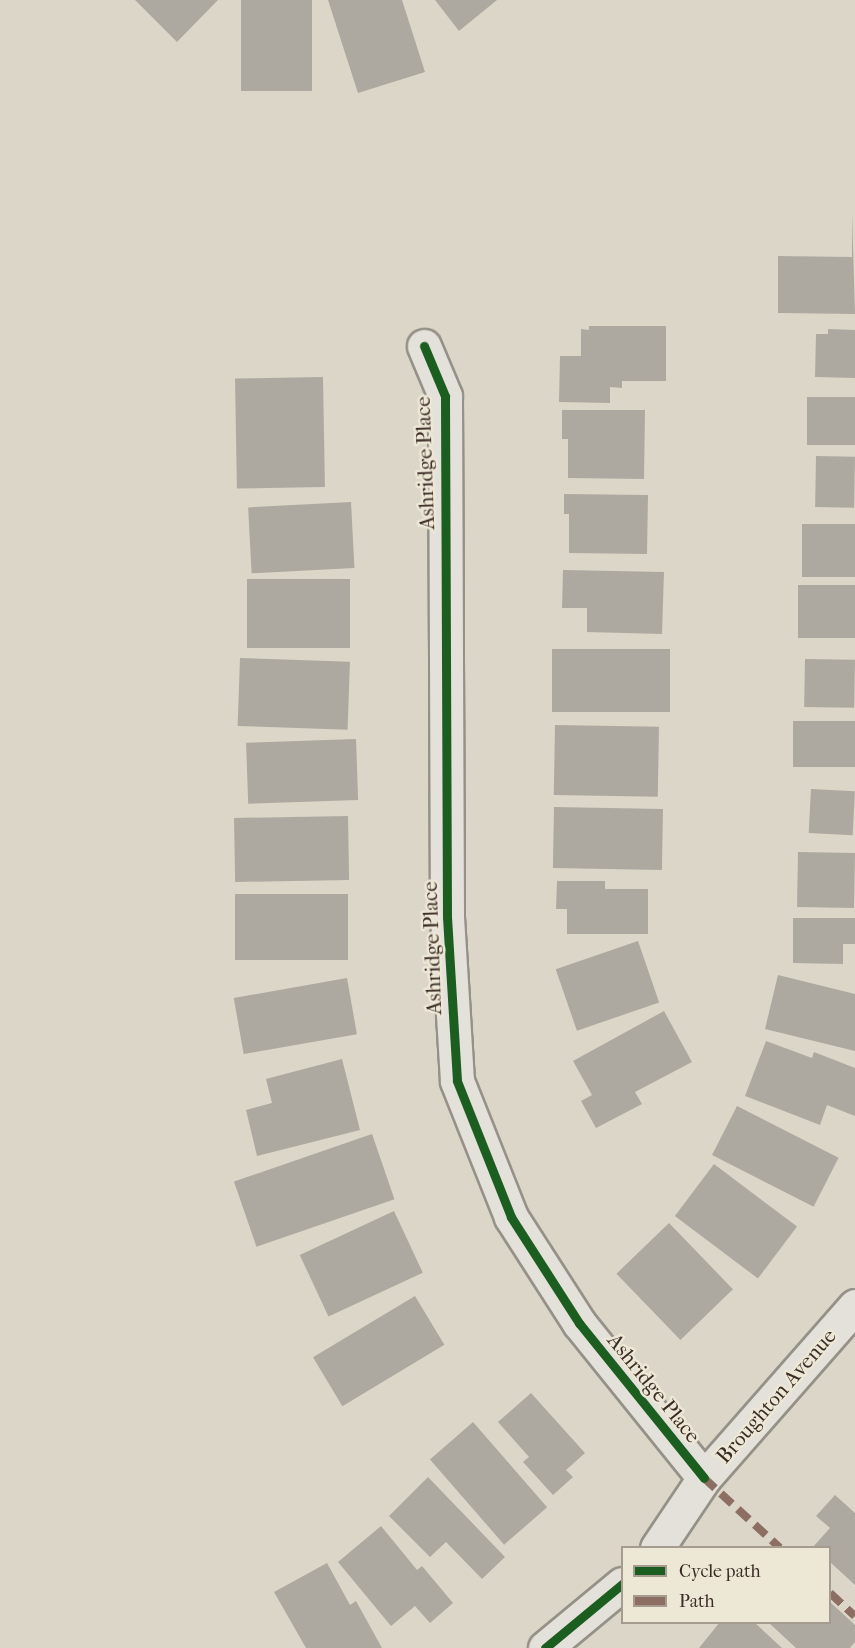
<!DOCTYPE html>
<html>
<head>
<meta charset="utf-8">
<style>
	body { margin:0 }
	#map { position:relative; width:855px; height:1648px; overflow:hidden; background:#dbd6c8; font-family:"IM FELL French Canon",serif }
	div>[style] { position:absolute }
	.building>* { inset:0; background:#aea9a0; transform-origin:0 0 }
	.roads { filter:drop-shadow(2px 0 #959188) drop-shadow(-2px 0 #959188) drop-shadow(0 2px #959188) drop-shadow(0 -2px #959188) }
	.minor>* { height:33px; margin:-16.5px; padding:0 16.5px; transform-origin:16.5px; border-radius:16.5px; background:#e4e1da }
	.quiet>* { height:8px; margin-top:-4px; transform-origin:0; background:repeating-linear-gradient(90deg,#8d6e63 0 15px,transparent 0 23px) }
	.cycleway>* { height:9px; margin:-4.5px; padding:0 4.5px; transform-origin:4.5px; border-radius:4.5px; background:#1b5e20 }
	span { translate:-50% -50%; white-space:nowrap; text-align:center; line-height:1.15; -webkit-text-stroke:5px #ede7d6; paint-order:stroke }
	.street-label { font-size:21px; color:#3a2b25 }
	.legend { position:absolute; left:621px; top:1546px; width:210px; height:78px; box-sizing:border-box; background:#ede7d6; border:2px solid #a59c8f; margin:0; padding:8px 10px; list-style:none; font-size:18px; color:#3a2b25 }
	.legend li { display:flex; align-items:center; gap:12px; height:30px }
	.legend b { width:30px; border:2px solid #a59c8f }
</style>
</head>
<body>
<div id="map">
	<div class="building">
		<div style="clip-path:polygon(135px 0,218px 0,177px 42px)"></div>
		<div style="left:241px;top:0;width:71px;height:91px"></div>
		<div style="clip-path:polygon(328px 0,402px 0,425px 72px,358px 93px)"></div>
		<div style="clip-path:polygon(435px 0,497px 0,459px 31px)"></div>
		<div style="clip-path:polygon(852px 212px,855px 314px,778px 313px,778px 256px,852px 257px)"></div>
		<div style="clip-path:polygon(589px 326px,666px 326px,666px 381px,622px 381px,622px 388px,610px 387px,610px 403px,559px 402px,560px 356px,581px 356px,581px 329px,589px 330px)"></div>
		<div style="clip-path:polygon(828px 329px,855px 330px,855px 378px,815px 377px,816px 334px,828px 334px)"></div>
		<div style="left:323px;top:377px;width:110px;height:88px;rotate:89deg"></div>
		<div style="left:807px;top:397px;width:48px;height:48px"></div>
		<div style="clip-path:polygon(562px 410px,645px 410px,644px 479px,568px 478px,568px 439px,562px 439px)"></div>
		<div style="left:816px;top:456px;width:39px;height:51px;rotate:1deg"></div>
		<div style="clip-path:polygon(564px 494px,648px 495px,647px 554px,569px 553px,569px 514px,564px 514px)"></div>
		<div style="left:351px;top:502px;width:66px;height:103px;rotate:87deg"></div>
		<div style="left:802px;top:524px;width:53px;height:53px"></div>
		<div style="clip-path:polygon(563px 570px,664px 572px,662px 634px,587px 632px,587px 608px,562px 608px)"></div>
		<div style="left:350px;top:579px;width:69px;height:103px;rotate:90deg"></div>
		<div style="left:798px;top:585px;width:57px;height:53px"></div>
		<div style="left:552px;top:649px;width:118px;height:63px"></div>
		<div style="left:240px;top:658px;width:110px;height:68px;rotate:2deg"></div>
		<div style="left:805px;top:659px;width:50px;height:48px;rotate:1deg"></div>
		<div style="left:793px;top:721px;width:62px;height:46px"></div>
		<div style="left:555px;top:725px;width:104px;height:70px;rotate:1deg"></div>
		<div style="left:356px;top:739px;width:61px;height:110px;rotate:88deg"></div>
		<div style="left:811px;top:789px;width:44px;height:44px;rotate:3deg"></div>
		<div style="left:554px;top:807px;width:109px;height:61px;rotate:1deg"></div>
		<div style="left:348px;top:816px;width:64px;height:114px;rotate:89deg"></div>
		<div style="left:798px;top:852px;width:57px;height:55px;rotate:1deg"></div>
		<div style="clip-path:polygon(557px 881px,605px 881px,605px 889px,648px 889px,648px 934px,567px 934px,567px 909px,556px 909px)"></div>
		<div style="left:348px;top:894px;width:66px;height:113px;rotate:90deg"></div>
		<div style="clip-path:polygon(793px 918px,855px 918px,855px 944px,843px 944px,843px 964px,793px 963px)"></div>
		<div style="left:638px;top:941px;width:65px;height:87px;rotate:71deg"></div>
		<div style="clip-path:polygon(778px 975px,855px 994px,855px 1051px,765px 1029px)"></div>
		<div style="left:347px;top:978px;width:57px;height:115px;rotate:80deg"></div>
		<div style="clip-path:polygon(664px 1011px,692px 1062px,635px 1092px,642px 1104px,596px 1128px,581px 1101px,592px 1095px,573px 1061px)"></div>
		<div style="clip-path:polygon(766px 1041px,812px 1058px,814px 1052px,855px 1068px,855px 1116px,827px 1105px,820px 1125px,745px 1096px)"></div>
		<div style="clip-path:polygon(342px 1059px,360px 1130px,257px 1156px,246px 1110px,272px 1103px,266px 1079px)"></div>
		<div style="left:737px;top:1106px;width:114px;height:55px;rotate:27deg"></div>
		<div style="left:372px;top:1134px;width:69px;height:146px;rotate:71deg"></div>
		<div style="left:714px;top:1164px;width:104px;height:65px;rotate:37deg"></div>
		<div style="left:394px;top:1211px;width:68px;height:104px;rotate:65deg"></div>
		<div style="left:669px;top:1223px;width:92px;height:73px;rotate:46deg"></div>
		<div style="left:415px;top:1296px;width:57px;height:119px;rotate:59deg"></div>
		<div style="clip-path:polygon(531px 1393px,585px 1453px,566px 1470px,573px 1477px,553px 1495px,523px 1462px,529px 1457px,498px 1422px)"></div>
		<div style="left:473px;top:1422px;width:113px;height:57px;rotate:49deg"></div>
		<div style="clip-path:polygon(428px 1477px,505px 1557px,482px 1579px,446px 1542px,430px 1557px,389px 1516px)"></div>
		<div style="clip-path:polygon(835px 1495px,855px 1513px,855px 1585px,830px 1562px,830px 1548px,812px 1548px,830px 1528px,816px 1516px)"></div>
		<div style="clip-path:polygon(381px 1526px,417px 1570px,422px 1566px,453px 1603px,430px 1623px,415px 1606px,391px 1626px,338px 1562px)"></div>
		<div style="clip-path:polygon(327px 1563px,350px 1605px,356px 1601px,382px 1648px,306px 1648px,274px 1592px)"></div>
		<div style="clip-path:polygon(830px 1602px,855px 1625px,855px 1642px,850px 1648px,796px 1648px,768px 1622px,830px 1622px)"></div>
		<div style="clip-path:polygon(720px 1622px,754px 1622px,782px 1648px,699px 1648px)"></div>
	</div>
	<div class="roads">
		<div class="minor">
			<div style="left:424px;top:346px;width:54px;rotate:67.2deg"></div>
			<div style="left:445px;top:396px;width:521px;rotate:89.78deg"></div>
			<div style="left:447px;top:917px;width:164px;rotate:86.5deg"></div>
			<div style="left:457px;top:1081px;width:146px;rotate:68.3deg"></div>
			<div style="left:511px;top:1217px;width:126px;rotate:57.3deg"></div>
			<div style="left:579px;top:1323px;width:199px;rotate:51.1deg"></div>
			<div style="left:657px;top:1548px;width:84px;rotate:-56.1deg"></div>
			<div style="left:704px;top:1478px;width:229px;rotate:-48.7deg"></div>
			<div style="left:545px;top:1648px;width:100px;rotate:-39.7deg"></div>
		</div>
	</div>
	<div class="quiet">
		<div style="left:704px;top:1478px;width:103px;rotate:42.6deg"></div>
		<div style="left:830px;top:1593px;width:34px;rotate:43deg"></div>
	</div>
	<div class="cycleway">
		<div style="left:424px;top:346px;width:54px;rotate:67.2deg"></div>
		<div style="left:445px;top:396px;width:521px;rotate:89.78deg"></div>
		<div style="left:447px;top:917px;width:164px;rotate:86.5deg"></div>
		<div style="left:457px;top:1081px;width:146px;rotate:68.3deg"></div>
		<div style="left:511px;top:1217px;width:126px;rotate:57.3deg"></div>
		<div style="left:579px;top:1323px;width:199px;rotate:51.1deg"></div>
		<div style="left:545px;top:1648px;width:100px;rotate:-39.7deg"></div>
	</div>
	<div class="street-label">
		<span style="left:425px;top:463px;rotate:-92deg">Ashridge Place</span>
		<span style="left:432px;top:948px;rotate:-92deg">Ashridge Place</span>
		<span style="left:654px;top:1388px;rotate:51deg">Ashridge Place</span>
		<span style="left:776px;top:1396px;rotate:-49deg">Broughton Avenue</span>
	</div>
	<ul class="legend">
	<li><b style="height:8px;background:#1b5e20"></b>Cycle path</li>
	<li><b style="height:8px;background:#8d6e63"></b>Path</li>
	</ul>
</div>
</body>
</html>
